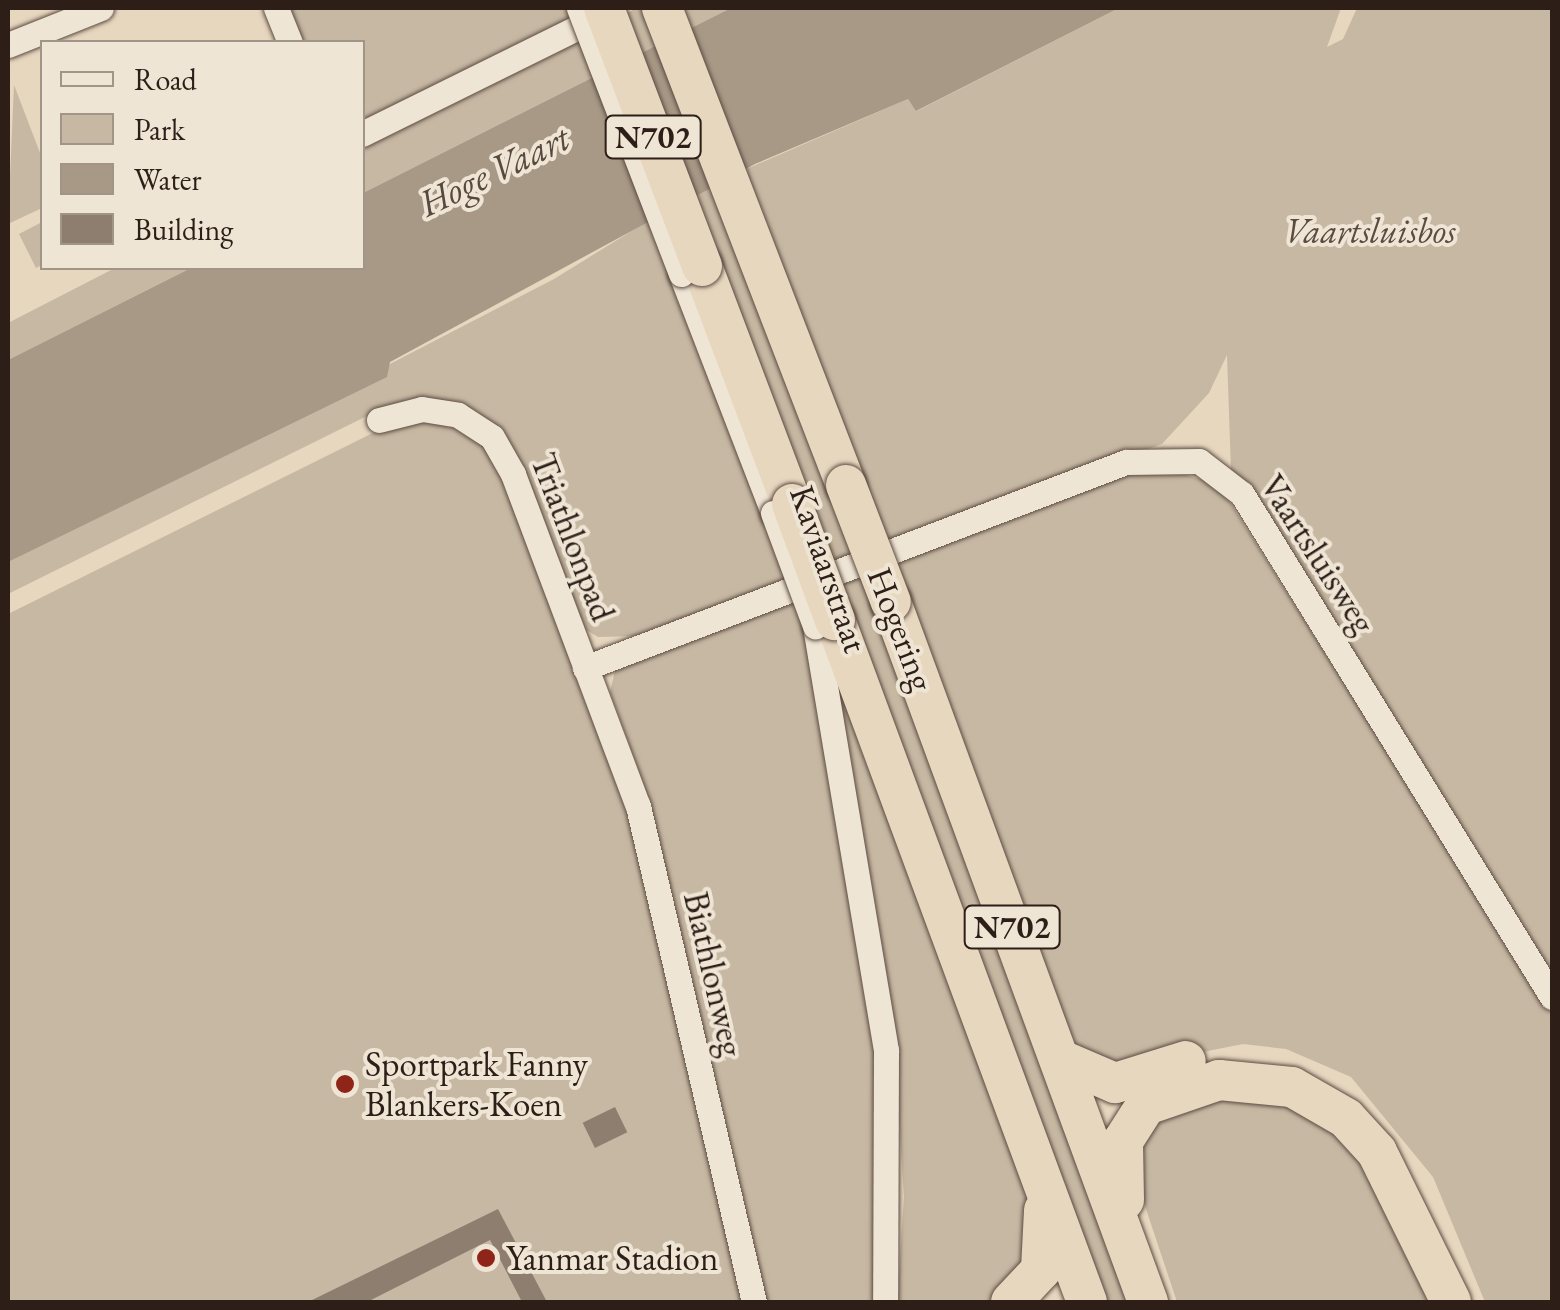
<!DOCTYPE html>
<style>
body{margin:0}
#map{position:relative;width:1560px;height:1310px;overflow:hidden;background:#e7d7bf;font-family:"EB Garamond",serif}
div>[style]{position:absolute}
.green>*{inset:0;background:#c7b8a3;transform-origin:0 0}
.water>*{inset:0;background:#a89886}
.building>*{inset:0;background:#8e7e6f;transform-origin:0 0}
.roads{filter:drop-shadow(0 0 2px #5c4c42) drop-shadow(0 0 2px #5c4c42)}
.minor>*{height:25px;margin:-12.5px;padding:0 12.5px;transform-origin:12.5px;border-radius:12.5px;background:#efe5d5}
.trunk>*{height:40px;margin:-20px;padding:0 20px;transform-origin:20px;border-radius:20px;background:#e7d7bf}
.bridges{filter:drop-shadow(0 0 2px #5c4c42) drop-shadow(0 0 2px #5c4c42)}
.minor-bridge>*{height:25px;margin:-12.5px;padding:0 12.5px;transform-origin:12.5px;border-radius:12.5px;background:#efe5d5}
.trunk-bridge>*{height:40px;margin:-20px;padding:0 20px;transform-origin:20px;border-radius:20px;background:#e7d7bf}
.dots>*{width:28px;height:28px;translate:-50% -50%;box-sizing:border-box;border:5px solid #efe5d5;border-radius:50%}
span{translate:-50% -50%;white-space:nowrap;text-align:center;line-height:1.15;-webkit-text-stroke:8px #efe5d5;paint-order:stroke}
.shield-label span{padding:2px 8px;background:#efe5d5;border:2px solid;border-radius:8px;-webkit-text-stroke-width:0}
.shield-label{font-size:32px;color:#2d1e18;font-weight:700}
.park-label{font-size:35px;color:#5b4c42;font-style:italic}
.street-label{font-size:35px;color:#2d1e18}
.poi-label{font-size:35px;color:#2d1e18}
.left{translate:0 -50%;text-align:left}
.water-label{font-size:38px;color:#58493e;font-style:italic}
.frame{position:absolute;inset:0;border:10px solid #2d1e18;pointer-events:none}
.legend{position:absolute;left:40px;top:40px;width:325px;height:230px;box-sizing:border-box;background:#efe5d5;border:2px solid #a19589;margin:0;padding:12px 18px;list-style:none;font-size:30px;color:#2d1e18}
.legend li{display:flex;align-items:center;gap:20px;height:50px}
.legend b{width:50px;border:2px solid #a19589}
</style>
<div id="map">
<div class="green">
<div style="clip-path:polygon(288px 8px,571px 8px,575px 20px,363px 126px,362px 42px,303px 42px)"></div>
<div style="clip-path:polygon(637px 8px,731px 8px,363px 193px,363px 142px)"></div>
<div style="clip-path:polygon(1119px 8px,1341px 8px,1327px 47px,1343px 39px,1357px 8px,1552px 8px,1552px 1002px,1231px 471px,1227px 355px,1209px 393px,1162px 444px,887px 544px,744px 170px,908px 99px,917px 111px)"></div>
<div style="clip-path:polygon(14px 85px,42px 158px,42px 208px,8px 224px)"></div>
<div style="left:718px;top:184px;width:396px;height:30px;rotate:69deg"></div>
<div style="clip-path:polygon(651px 219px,790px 581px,639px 636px,598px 637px,583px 628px,487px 421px,379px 410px,8px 594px,8px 562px,554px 279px)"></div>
<div style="clip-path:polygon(42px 222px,42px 265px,36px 268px,19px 234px)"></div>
<div style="clip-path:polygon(115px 268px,191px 268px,8px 360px,8px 323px)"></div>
<div style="clip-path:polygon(401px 419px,443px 420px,493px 452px,630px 806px,747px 1302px,8px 1302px,8px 614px)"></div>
<div style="clip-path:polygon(1154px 465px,1219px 485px,1552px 1014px,1552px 1302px,1485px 1302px,1433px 1177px,1351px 1077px,1286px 1049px,1243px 1044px,1117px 1069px,1078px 1049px,1058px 1008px,893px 562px)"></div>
<div style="left:867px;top:572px;width:778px;height:30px;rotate:70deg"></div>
<div style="clip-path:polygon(797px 598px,878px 1037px,878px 1302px,766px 1302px,645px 788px,610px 692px,615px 671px,631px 659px)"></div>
<div style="clip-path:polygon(834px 647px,1032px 1197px,1037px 1252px,991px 1302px,897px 1302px,904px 1197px,893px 1027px,839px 724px)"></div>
<div style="clip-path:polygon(1212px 1088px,1339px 1120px,1446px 1302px,1177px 1302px,1135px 1176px,1144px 1126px)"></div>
</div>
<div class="water">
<div style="clip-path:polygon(731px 8px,1119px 8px,916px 111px,908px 99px,755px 164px,390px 362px,387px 377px,8px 562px,8px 360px,191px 268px,362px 268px,363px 193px)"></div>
</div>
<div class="building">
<div style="left:615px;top:1107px;width:28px;height:36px;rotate:64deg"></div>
<div style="clip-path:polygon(498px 1209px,547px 1302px,522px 1302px,490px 1240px,367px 1302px,308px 1302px)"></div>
</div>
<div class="roads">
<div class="minor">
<div style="left:276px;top:8px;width:37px;rotate:68deg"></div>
<div style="left:8px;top:45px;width:100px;rotate:-21.7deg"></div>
<div style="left:362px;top:134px;width:271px;rotate:-26.3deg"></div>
<div style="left:681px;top:274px;width:256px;rotate:68.9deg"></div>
<div style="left:379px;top:420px;width:44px;rotate:-14.3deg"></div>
<div style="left:422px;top:409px;width:36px;rotate:9deg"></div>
<div style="left:458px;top:415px;width:40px;rotate:32.9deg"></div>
<div style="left:492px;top:437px;width:43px;rotate:60.4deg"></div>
<div style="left:513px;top:474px;width:355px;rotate:69.4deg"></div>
<div style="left:638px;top:806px;width:509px;rotate:76.84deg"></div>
<div style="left:815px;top:626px;width:430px;rotate:80.5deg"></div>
<div style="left:886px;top:1050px;width:252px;rotate:90.2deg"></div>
<div style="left:585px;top:668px;width:579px;rotate:-20.85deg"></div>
<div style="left:1126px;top:462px;width:73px;rotate:-0.8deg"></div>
<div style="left:1199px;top:461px;width:54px;rotate:37.5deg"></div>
<div style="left:1242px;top:494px;width:591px;rotate:58.35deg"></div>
</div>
<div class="trunk">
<div style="left:662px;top:8px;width:511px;rotate:68.91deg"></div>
<div style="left:702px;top:266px;width:254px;rotate:69.3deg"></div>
<div style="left:891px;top:602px;width:746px;rotate:69.84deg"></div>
<div style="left:835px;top:620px;width:727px;rotate:69.72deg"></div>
<div style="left:1061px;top:1060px;width:59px;rotate:23.1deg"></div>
<div style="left:1115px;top:1083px;width:74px;rotate:-17.2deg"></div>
<div style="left:1124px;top:1200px;width:59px;rotate:-91deg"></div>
<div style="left:1123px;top:1141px;width:43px;rotate:-57.4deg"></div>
<div style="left:1146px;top:1105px;width:77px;rotate:-18.9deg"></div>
<div style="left:1219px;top:1080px;width:73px;rotate:5.5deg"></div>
<div style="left:1292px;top:1087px;width:62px;rotate:29.9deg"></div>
<div style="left:1346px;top:1118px;width:46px;rotate:47.6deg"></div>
<div style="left:1377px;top:1152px;width:167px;rotate:63.7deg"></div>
<div style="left:1011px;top:1302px;width:44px;rotate:-46.8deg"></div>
<div style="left:1041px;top:1270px;width:60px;rotate:-87.1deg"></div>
</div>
</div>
<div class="bridges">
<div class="minor-bridge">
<div style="left:579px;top:8px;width:285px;rotate:69deg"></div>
<div style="left:773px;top:513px;width:121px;rotate:69.6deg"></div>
</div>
<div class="trunk-bridge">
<div style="left:604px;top:8px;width:276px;rotate:69.2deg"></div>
<div style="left:846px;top:485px;width:125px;rotate:69deg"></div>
<div style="left:792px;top:504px;width:124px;rotate:69.7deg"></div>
</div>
</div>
<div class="dots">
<div style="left:345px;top:1084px;background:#8f2418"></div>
<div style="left:486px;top:1258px;background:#8f2418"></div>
</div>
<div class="shield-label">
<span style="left:653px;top:137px">N702</span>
<span style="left:1012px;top:927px">N702</span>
</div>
<div class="park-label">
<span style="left:1370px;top:231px">Vaartsluisbos</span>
</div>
<div class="street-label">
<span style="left:573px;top:537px;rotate:69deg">Triathlonpad</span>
<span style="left:1318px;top:554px;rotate:57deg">Vaartsluisweg</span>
<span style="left:829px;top:569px;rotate:71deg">Kaviaarstraat</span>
<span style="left:901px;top:629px;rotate:69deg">Hogering</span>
<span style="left:714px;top:974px;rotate:77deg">Biathlonweg</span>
</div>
<div class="poi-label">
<span class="left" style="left:365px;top:1084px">Sportpark Fanny<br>Blankers-Koen</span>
<span class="left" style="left:506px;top:1258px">Yanmar Stadion</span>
</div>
<div class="water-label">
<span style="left:494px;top:170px;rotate:-26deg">Hoge Vaart</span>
</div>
<div class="frame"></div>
<ul class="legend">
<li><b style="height:12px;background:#efe5d5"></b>Road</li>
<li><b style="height:28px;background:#c7b8a3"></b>Park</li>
<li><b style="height:28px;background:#a89886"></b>Water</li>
<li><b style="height:28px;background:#8e7e6f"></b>Building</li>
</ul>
</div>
